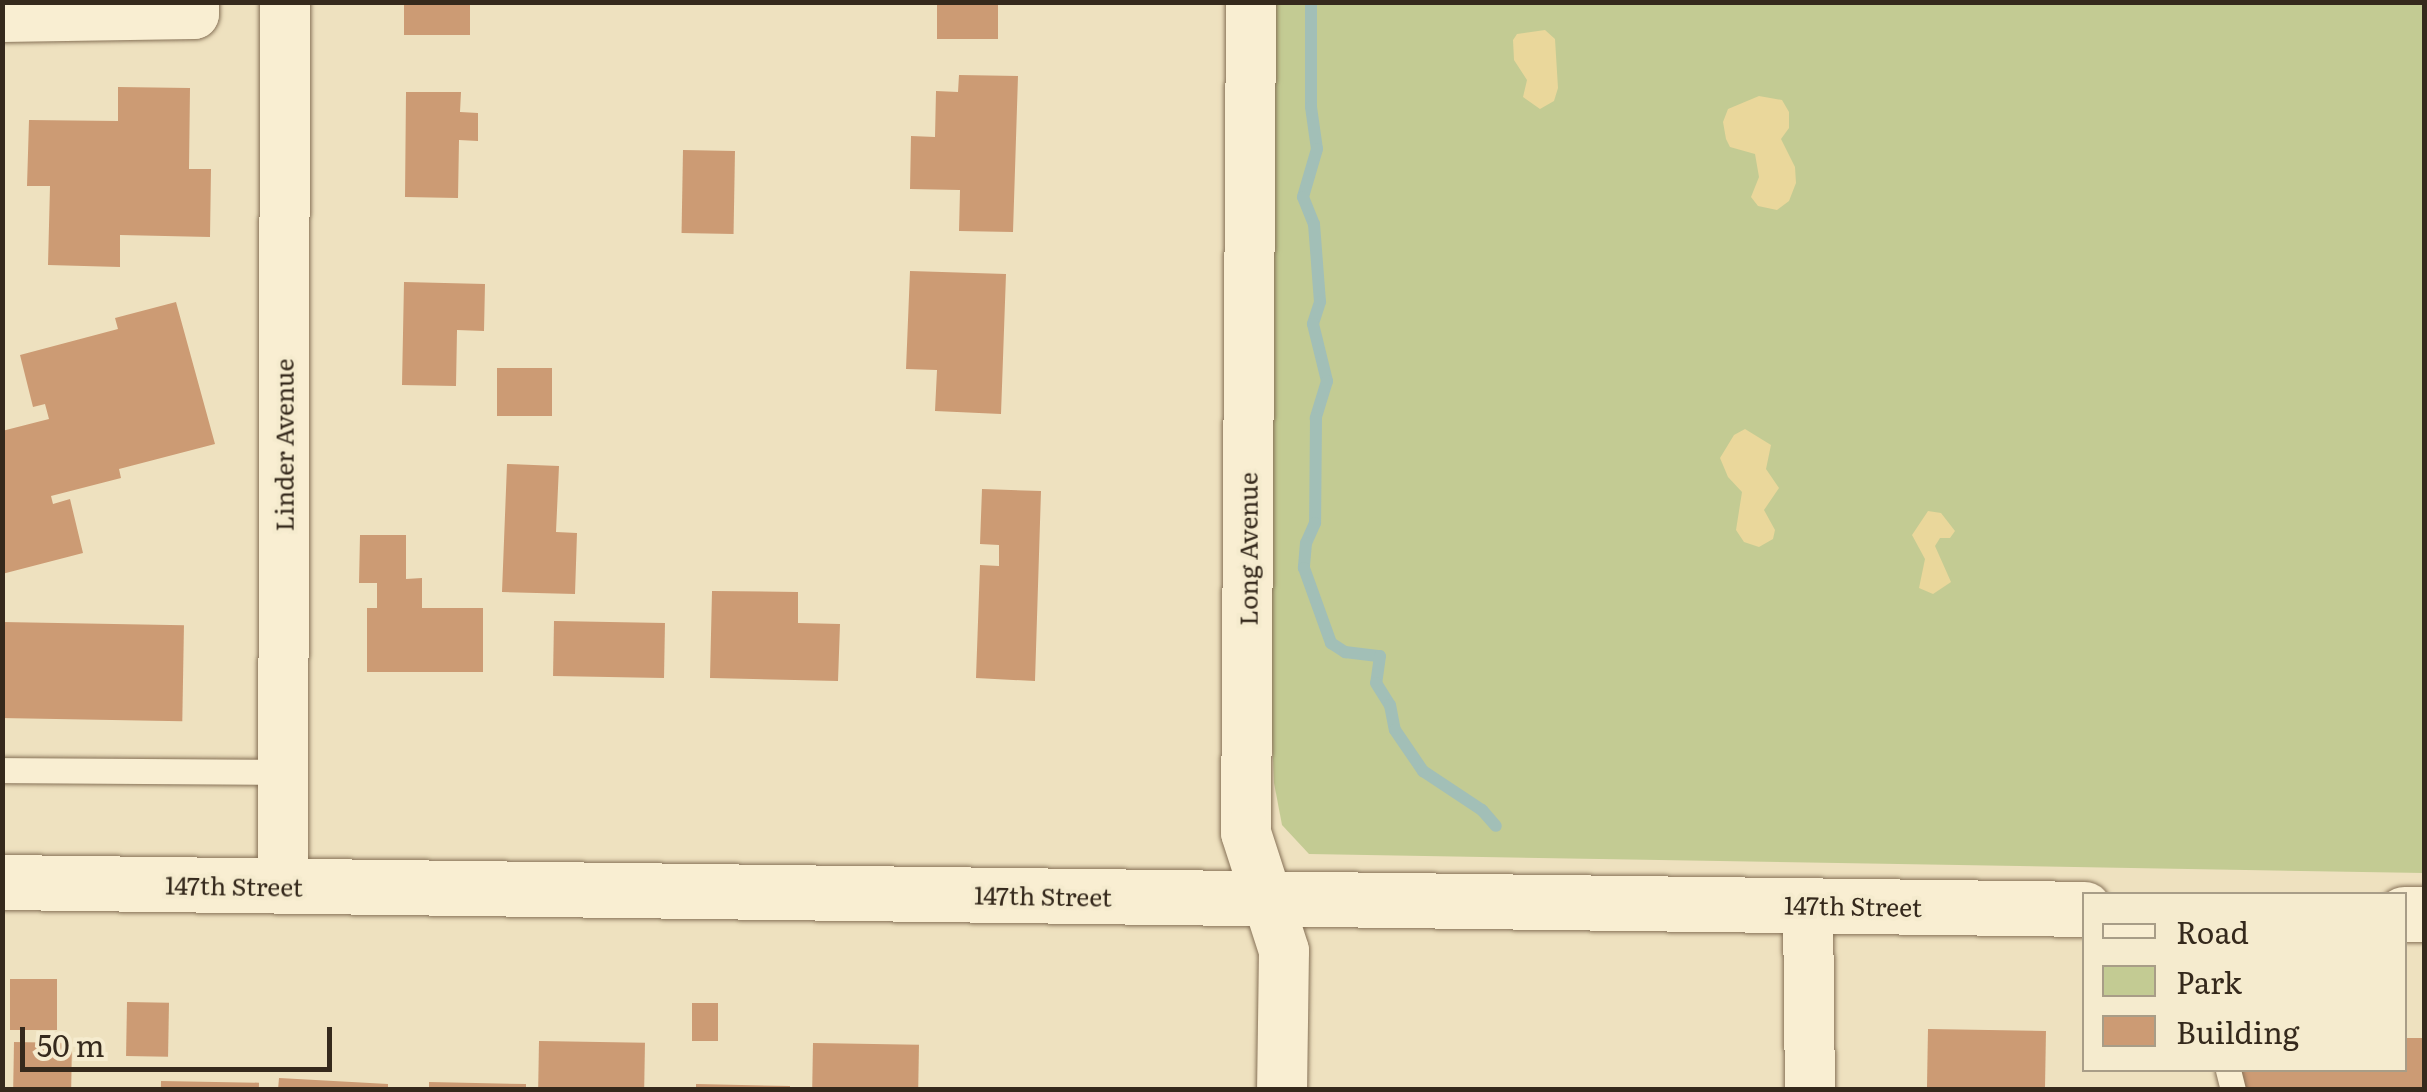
<!DOCTYPE html>
<style>
body{margin:0}
#map{position:relative;width:2427px;height:1092px;overflow:hidden;background:#eee1bf;font-family:Literata,serif}
div>[style]{position:absolute}
.green>*{inset:0;background:#c3cb93}
.sand>*{inset:0;background:#ead79b}
.stream>*{height:12px;margin:-6px;padding:0 6px;transform-origin:6px;border-radius:6px;background:#a2bfb7}
.building>*{inset:0;background:#cc9b74;transform-origin:0 0}
.roads{filter:drop-shadow(0 0 2px #867157) drop-shadow(0 0 2px #867157)}
.service>*{height:25px;margin:-12.5px;padding:0 12.5px;transform-origin:12.5px;border-radius:12.5px;background:#f9eed2}
.minor>*{height:50px;margin:-25px;padding:0 25px;transform-origin:25px;border-radius:25px;background:#f9eed2}
.secondary>*{height:55px;margin:-27.5px;padding:0 27.5px;transform-origin:27.5px;border-radius:27.5px;background:#f9eed2}
span{translate:-50% -50%;white-space:nowrap;text-align:center;line-height:1.15;-webkit-text-stroke:8px #f5ebce;paint-order:stroke}
.street-label{font-size:25px;color:#35291c}
.frame{position:absolute;inset:0;border:5px solid #35291c;pointer-events:none}
.legend{position:absolute;left:2082px;top:892px;width:325px;height:180px;box-sizing:border-box;background:#f5ebce;border:2px solid #a89d87;margin:0;padding:12px 18px;list-style:none;font-size:30px;color:#35291c}
.legend li{display:flex;align-items:center;gap:20px;height:50px}
.legend b{width:50px;border:2px solid #a89d87}
.scale{position:absolute;left:20px;top:1027px;width:312px;height:45px;box-sizing:border-box;border:5px solid #35291c;border-top:0;padding-left:12px;font-size:30px;line-height:35px;white-space:nowrap;color:#35291c;-webkit-text-stroke:8px #f5ebce;paint-order:stroke}
</style>
<div id="map">
<div class="green">
<div style="clip-path:polygon(1272px 3px,2424px 3px,2424px 873px,1309px 854px,1282px 825px,1274px 783px,1268px 639px)"></div>
</div>
<div class="sand">
<div style="clip-path:polygon(1545px 30px,1555px 39px,1558px 88px,1554px 101px,1540px 109px,1523px 97px,1527px 80px,1514px 60px,1513px 40px,1517px 34px)"></div>
<div style="clip-path:polygon(1759px 96px,1782px 100px,1789px 112px,1789px 128px,1781px 139px,1795px 167px,1796px 183px,1789px 201px,1777px 210px,1758px 206px,1751px 197px,1759px 177px,1755px 154px,1730px 147px,1726px 139px,1723px 122px,1728px 109px)"></div>
<div style="clip-path:polygon(1745px 429px,1771px 445px,1766px 469px,1779px 488px,1764px 510px,1775px 530px,1773px 539px,1759px 547px,1744px 542px,1736px 530px,1742px 492px,1728px 477px,1720px 458px,1734px 435px)"></div>
<div style="clip-path:polygon(1928px 511px,1941px 513px,1955px 531px,1950px 538px,1940px 538px,1935px 546px,1951px 582px,1933px 594px,1919px 588px,1925px 559px,1912px 535px)"></div>
</div>
<div class="stream">
<div style="left:1311px;top:2px;width:105px;rotate:90deg"></div>
<div style="left:1311px;top:107px;width:42px;rotate:81.9deg"></div>
<div style="left:1317px;top:149px;width:50px;rotate:106.3deg"></div>
<div style="left:1303px;top:197px;width:29px;rotate:68deg"></div>
<div style="left:1314px;top:224px;width:78px;rotate:85.6deg"></div>
<div style="left:1320px;top:302px;width:23px;rotate:108deg"></div>
<div style="left:1313px;top:324px;width:59px;rotate:76.2deg"></div>
<div style="left:1327px;top:381px;width:39px;rotate:107deg"></div>
<div style="left:1316px;top:418px;width:105px;rotate:90.5deg"></div>
<div style="left:1315px;top:523px;width:22px;rotate:114deg"></div>
<div style="left:1306px;top:543px;width:25px;rotate:95deg"></div>
<div style="left:1304px;top:568px;width:80px;rotate:70.2deg"></div>
<div style="left:1331px;top:643px;width:17px;rotate:33deg"></div>
<div style="left:1345px;top:652px;width:35px;rotate:7deg"></div>
<div style="left:1380px;top:656px;width:27px;rotate:98deg"></div>
<div style="left:1376px;top:683px;width:26px;rotate:58deg"></div>
<div style="left:1390px;top:705px;width:25px;rotate:79deg"></div>
<div style="left:1395px;top:730px;width:50px;rotate:55.7deg"></div>
<div style="left:1423px;top:771px;width:71px;rotate:33.5deg"></div>
<div style="left:1482px;top:810px;width:21px;rotate:49deg"></div>
</div>
<div class="building">
<div style="left:404px;top:2px;width:66px;height:33px"></div>
<div style="left:937px;top:2px;width:61px;height:37px"></div>
<div style="clip-path:polygon(959px 75px,1018px 76px,1013px 232px,959px 231px,960px 190px,910px 189px,911px 136px,935px 137px,936px 91px,958px 92px)"></div>
<div style="clip-path:polygon(118px 87px,190px 88px,189px 169px,211px 169px,210px 237px,120px 235px,120px 267px,48px 265px,50px 186px,27px 186px,29px 120px,118px 121px)"></div>
<div style="clip-path:polygon(406px 92px,461px 92px,460px 112px,478px 113px,478px 141px,459px 140px,458px 198px,405px 197px)"></div>
<div style="left:683px;top:150px;width:52px;height:83px;rotate:1deg"></div>
<div style="clip-path:polygon(910px 271px,1006px 274px,1001px 414px,935px 411px,937px 370px,906px 369px)"></div>
<div style="clip-path:polygon(404px 282px,485px 284px,484px 331px,457px 330px,456px 386px,402px 385px)"></div>
<div style="clip-path:polygon(176px 302px,215px 444px,119px 469px,121px 478px,51px 496px,53px 504px,70px 499px,83px 553px,2px 574px,2px 431px,49px 419px,45px 404px,33px 407px,20px 355px,118px 329px,115px 318px)"></div>
<div style="left:497px;top:368px;width:55px;height:48px"></div>
<div style="clip-path:polygon(507px 464px,559px 466px,556px 532px,577px 533px,575px 594px,502px 592px)"></div>
<div style="clip-path:polygon(982px 489px,1041px 491px,1035px 681px,976px 678px,980px 565px,999px 566px,999px 545px,980px 544px)"></div>
<div style="clip-path:polygon(360px 535px,406px 535px,406px 579px,422px 578px,422px 608px,483px 608px,483px 672px,367px 672px,367px 608px,377px 608px,377px 583px,359px 583px)"></div>
<div style="clip-path:polygon(712px 591px,798px 592px,798px 623px,840px 624px,838px 681px,710px 678px)"></div>
<div style="left:554px;top:621px;width:111px;height:55px;rotate:1deg"></div>
<div style="left:2px;top:622px;width:182px;height:96px;rotate:1deg"></div>
<div style="left:10px;top:979px;width:47px;height:51px"></div>
<div style="left:127px;top:1002px;width:42px;height:54px;rotate:1deg"></div>
<div style="left:718px;top:1003px;width:38px;height:26px;rotate:90deg"></div>
<div style="left:1928px;top:1029px;width:118px;height:61px;rotate:1deg"></div>
<div style="clip-path:polygon(2404px 1038px,2424px 1038px,2424px 1090px,2241px 1090px,2242px 1070px,2404px 1070px)"></div>
<div style="left:539px;top:1041px;width:106px;height:49px;rotate:1deg"></div>
<div style="left:14px;top:1042px;width:58px;height:48px;rotate:1deg"></div>
<div style="left:813px;top:1043px;width:106px;height:47px;rotate:1deg"></div>
<div style="clip-path:polygon(279px 1078px,388px 1084px,388px 1090px,278px 1090px)"></div>
<div style="left:161px;top:1081px;width:98px;height:9px;rotate:1deg"></div>
<div style="clip-path:polygon(429px 1082px,526px 1084px,526px 1090px,429px 1090px)"></div>
<div style="clip-path:polygon(696px 1084px,790px 1086px,790px 1090px,696px 1090px)"></div>
</div>
<div class="roads">
<div class="service">
<div style="left:2px;top:770px;width:281px;rotate:0.4deg"></div>
<div style="left:2228px;top:1070px;width:21px;rotate:76deg"></div>
</div>
<div class="minor">
<div style="left:1251px;top:2px;width:831px;rotate:90.34deg"></div>
<div style="left:1246px;top:833px;width:124px;rotate:72.1deg"></div>
<div style="left:1284px;top:951px;width:139px;rotate:90.8deg"></div>
<div style="left:2px;top:17px;width:192px;rotate:-0.9deg"></div>
<div style="left:194px;top:14px;width:12px;rotate:-90deg"></div>
<div style="left:283px;top:887px;width:885px;rotate:-89.87deg"></div>
<div style="left:1808px;top:906px;width:184px;rotate:89.4deg"></div>
</div>
<div class="secondary">
<div style="left:2px;top:882px;width:2082px;rotate:0.74deg"></div>
<div style="left:2404px;top:914px;width:20px"></div>
</div>
</div>
<div class="street-label">
<span style="left:284px;top:445px;rotate:-90deg">Linder Avenue</span>
<span style="left:1248px;top:549px;rotate:-90deg">Long Avenue</span>
<span style="left:234px;top:886px;rotate:1deg">147th Street</span>
<span style="left:1043px;top:896px;rotate:1deg">147th Street</span>
<span style="left:1853px;top:906px;rotate:1deg">147th Street</span>
</div>
<div class="frame"></div>
<ul class="legend">
<li><b style="height:12px;background:#f9eed2"></b>Road</li>
<li><b style="height:28px;background:#c3cb93"></b>Park</li>
<li><b style="height:28px;background:#cc9b74"></b>Building</li>
</ul>
<div class="scale">50 m</div>
</div>
